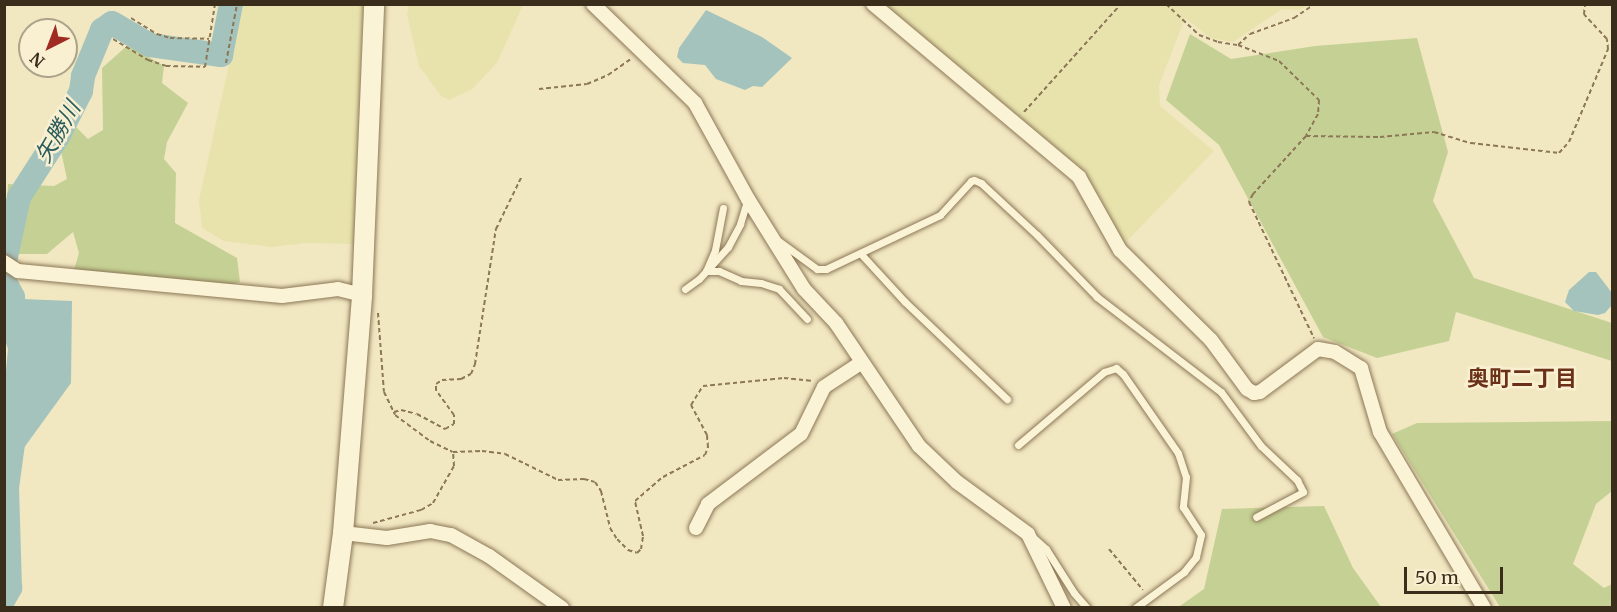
<!DOCTYPE html>
<meta charset="utf-8">
<style>
body{margin:0}
#map{position:relative;width:1617px;height:612px;overflow:hidden;background:#f1e7c1;font-family:Merriweather,"Noto Sans JP",serif}
div>[style]{position:absolute}
.farmland>*{inset:0;background:#e8e3ad}
.green>*{inset:0;background:#c5d194}
.water>*{inset:0;background:#a4c3bc}
.river>*{height:24px;margin:-12px;padding:0 12px;transform-origin:12px;border-radius:12px;background:#a4c3bc}
.path>*{height:2px;margin-top:-1px;transform-origin:0;background:repeating-linear-gradient(90deg,#8c7757 0 4.5px,transparent 0 7.5px)}
.roads{filter:drop-shadow(0 0 2px #8c7757) drop-shadow(0 0 2px #8c7757)}
.lane>*{height:7px;margin:-3.5px;padding:0 3.5px;transform-origin:3.5px;border-radius:3.5px;background:#fbf3d5}
.street>*{height:14px;margin:-7px;padding:0 7px;transform-origin:7px;border-radius:7px;background:#fbf3d5}
.secondary>*{height:20px;margin:-10px;padding:0 10px;transform-origin:10px;border-radius:10px;background:#fbf3d5}
span{translate:-50% -50%;white-space:nowrap;text-align:center;line-height:1.15;-webkit-text-stroke:5px #f8f0d1;paint-order:stroke}
.water-label{font-size:22px;color:#2a5b5c;font-style:italic}
.neighbourhood-label{font-size:22px;color:#6b3018;font-weight:700}
.frame{position:absolute;inset:0;border:6px solid #3b2d1c;pointer-events:none}
.north{position:absolute;left:18px;top:18px;width:60px;height:60px;box-sizing:border-box;background:#f8f0d1;border:2px solid #aca289;border-radius:50%;rotate:222deg;font-size:16px;font-weight:700;line-height:24px;text-align:center;color:#3b2d1c}
.north::after{content:'';display:block;margin:auto;width:21px;height:27px;background:#a02b22;clip-path:polygon(50% 0,100% 100%,50% 72%,0 100%)}
.scale{position:absolute;left:1404px;top:567px;width:99px;height:27px;box-sizing:border-box;border:3px solid #3b2d1c;border-top:0;padding-left:8px;font-size:18px;line-height:21px;white-space:nowrap;color:#3b2d1c;-webkit-text-stroke:4px #f8f0d1;paint-order:stroke}
</style>
<div id="map">
<div class="farmland">
<div style="clip-path:polygon(242px 5px,363px 5px,354px 244px,306px 243px,271px 247px,224px 241px,202px 228px,199px 200px)"></div>
<div style="clip-path:polygon(409px 5px,409px 4px,523px 5px,497px 63px,472px 89px,449px 100px,441px 96px,419px 66px,407px 14px)"></div>
<div style="clip-path:polygon(878px 5px,1308px 5px,1299px 10px,1282px 9px,1233px 42px,1210px 38px,1185px 18px,1159px 85px,1160px 106px,1214px 151px,1124px 244px,1093px 189px)"></div>
</div>
<div class="green">
<div style="clip-path:polygon(1190px 34px,1231px 59px,1315px 46px,1417px 38px,1448px 152px,1433px 201px,1474px 278px,1612px 323px,1612px 361px,1456px 312px,1449px 341px,1377px 358px,1323px 337px,1219px 145px,1166px 100px)"></div>
<div style="clip-path:polygon(128px 45px,164px 66px,162px 83px,188px 103px,167px 142px,164px 159px,176px 173px,175px 223px,237px 258px,240px 282px,231px 285px,74px 270px,79px 253px,73px 232px,47px 254px,5px 254px,8px 184px,54px 186px,67px 179px,61px 151px,74px 125px,88px 139px,103px 130px,102px 68px)"></div>
<div style="clip-path:polygon(1612px 421px,1612px 491px,1596px 504px,1573px 564px,1604px 588px,1612px 584px,1612px 607px,1500px 607px,1392px 434px,1417px 423px)"></div>
<div style="clip-path:polygon(1324px 506px,1353px 568px,1381px 607px,1177px 608px,1204px 589px,1222px 509px)"></div>
</div>
<div class="water">
<div style="clip-path:polygon(706px 10px,762px 37px,792px 58px,762px 87px,753px 86px,745px 90px,716px 79px,705px 65px,683px 63px,677px 57px,679px 48px)"></div>
<div style="clip-path:polygon(1589px 272px,1596px 272px,1612px 293px,1612px 305px,1605px 313px,1598px 315px,1574px 311px,1565px 302px,1569px 290px)"></div>
<div style="clip-path:polygon(5px 294px,22px 299px,72px 301px,71px 383px,10px 467px,5px 470px,4px 392px,8px 349px,5px 340px)"></div>
</div>
<div class="river">
<div style="left:4px;top:266px;width:71px;rotate:-77.7deg"></div>
<div style="left:19px;top:197px;width:74px;rotate:-57.2deg"></div>
<div style="left:59px;top:135px;width:49px;rotate:-63.4deg"></div>
<div style="left:81px;top:91px;width:15px;rotate:-82deg"></div>
<div style="left:83px;top:76px;width:50px;rotate:-67.6deg"></div>
<div style="left:102px;top:30px;width:12px;rotate:-35deg"></div>
<div style="left:112px;top:23px;width:44px;rotate:30.1deg"></div>
<div style="left:150px;top:45px;width:72px;rotate:8deg"></div>
<div style="left:221px;top:55px;width:52px;rotate:-78.9deg"></div>
<div style="left:4px;top:280px;width:19px;rotate:62deg"></div>
<div style="left:13px;top:297px;width:32px;rotate:88deg"></div>
<div style="left:4px;top:599px;width:13px;rotate:-61deg"></div>
<div style="left:10px;top:588px;width:100px;rotate:-91.7deg"></div>
<div style="left:7px;top:488px;width:52px;rotate:-82.3deg"></div>
</div>
<div class="path">
<div style="left:1166px;top:4px;width:45px;rotate:43.2deg"></div>
<div style="left:1199px;top:35px;width:20px;rotate:20deg"></div>
<div style="left:1218px;top:42px;width:20px;rotate:9deg"></div>
<div style="left:1238px;top:45px;width:16px;rotate:-43deg"></div>
<div style="left:1250px;top:34px;width:47px;rotate:-20deg"></div>
<div style="left:1294px;top:18px;width:25px;rotate:-34deg"></div>
<div style="left:131px;top:18px;width:31px;rotate:32deg"></div>
<div style="left:157px;top:34px;width:14px;rotate:17deg"></div>
<div style="left:170px;top:38px;width:39px;rotate:1deg"></div>
<div style="left:113px;top:39px;width:41px;rotate:31deg"></div>
<div style="left:148px;top:60px;width:19px;rotate:18deg"></div>
<div style="left:166px;top:66px;width:39px;rotate:1deg"></div>
<div style="left:205px;top:67px;width:64px;rotate:-81deg"></div>
<div style="left:1238px;top:45px;width:44px;rotate:21.3deg"></div>
<div style="left:1279px;top:61px;width:56px;rotate:44.3deg"></div>
<div style="left:1319px;top:100px;width:14px;rotate:94deg"></div>
<div style="left:1318px;top:114px;width:25px;rotate:119deg"></div>
<div style="left:1306px;top:136px;width:79px;rotate:132.4deg"></div>
<div style="left:1253px;top:194px;width:9px;rotate:117deg"></div>
<div style="left:1249px;top:202px;width:151px;rotate:64.5deg"></div>
<div style="left:226px;top:63px;width:60px;rotate:-79.4deg"></div>
<div style="left:539px;top:89px;width:48px;rotate:-5.9deg"></div>
<div style="left:587px;top:84px;width:23px;rotate:-23deg"></div>
<div style="left:608px;top:75px;width:28px;rotate:-35deg"></div>
<div style="left:1024px;top:112px;width:145px;rotate:-48.1deg"></div>
<div style="left:1306px;top:136px;width:74px;rotate:0.8deg"></div>
<div style="left:1380px;top:137px;width:54px;rotate:-5.3deg"></div>
<div style="left:1434px;top:132px;width:39px;rotate:17deg"></div>
<div style="left:1471px;top:143px;width:89px;rotate:6.5deg"></div>
<div style="left:1559px;top:153px;width:15px;rotate:-48deg"></div>
<div style="left:1569px;top:142px;width:101px;rotate:-67.2deg"></div>
<div style="left:1608px;top:49px;width:10px;rotate:-96deg"></div>
<div style="left:1607px;top:39px;width:34px;rotate:-133deg"></div>
<div style="left:1584px;top:14px;width:10px;rotate:-84deg"></div>
<div style="left:378px;top:313px;width:79px;rotate:85.7deg"></div>
<div style="left:384px;top:392px;width:25px;rotate:64deg"></div>
<div style="left:395px;top:415px;width:44px;rotate:36.6deg"></div>
<div style="left:430px;top:441px;width:25px;rotate:26deg"></div>
<div style="left:453px;top:452px;width:29px;rotate:-2deg"></div>
<div style="left:482px;top:451px;width:23px;rotate:7deg"></div>
<div style="left:505px;top:454px;width:59px;rotate:26.1deg"></div>
<div style="left:558px;top:480px;width:26px;rotate:-2deg"></div>
<div style="left:584px;top:479px;width:11px;rotate:15deg"></div>
<div style="left:595px;top:482px;width:11px;rotate:56deg"></div>
<div style="left:601px;top:491px;width:38px;rotate:76deg"></div>
<div style="left:610px;top:528px;width:13px;rotate:58deg"></div>
<div style="left:617px;top:539px;width:16px;rotate:45deg"></div>
<div style="left:628px;top:550px;width:9px;rotate:18deg"></div>
<div style="left:637px;top:553px;width:6px;rotate:-45deg"></div>
<div style="left:641px;top:549px;width:13px;rotate:-81deg"></div>
<div style="left:643px;top:536px;width:36px;rotate:-103deg"></div>
<div style="left:635px;top:501px;width:37px;rotate:-41deg"></div>
<div style="left:663px;top:477px;width:47px;rotate:-27.6deg"></div>
<div style="left:705px;top:455px;width:9px;rotate:-69deg"></div>
<div style="left:708px;top:447px;width:12px;rotate:-95deg"></div>
<div style="left:707px;top:435px;width:34px;rotate:-118deg"></div>
<div style="left:691px;top:405px;width:22px;rotate:-58deg"></div>
<div style="left:703px;top:386px;width:81px;rotate:-5.6deg"></div>
<div style="left:784px;top:378px;width:27px;rotate:6deg"></div>
<div style="left:394px;top:412px;width:7px;rotate:-16deg"></div>
<div style="left:401px;top:410px;width:16px;rotate:14deg"></div>
<div style="left:417px;top:414px;width:32px;rotate:28deg"></div>
<div style="left:445px;top:429px;width:10px;rotate:-29deg"></div>
<div style="left:454px;top:424px;width:9px;rotate:-90deg"></div>
<div style="left:454px;top:415px;width:31px;rotate:-126deg"></div>
<div style="left:436px;top:390px;width:6px;rotate:-90deg"></div>
<div style="left:436px;top:384px;width:7px;rotate:-34deg"></div>
<div style="left:442px;top:380px;width:19px;rotate:-3deg"></div>
<div style="left:461px;top:379px;width:11px;rotate:-27deg"></div>
<div style="left:471px;top:374px;width:11px;rotate:-68deg"></div>
<div style="left:475px;top:364px;width:137px;rotate:-81.2deg"></div>
<div style="left:496px;top:229px;width:59px;rotate:-63.9deg"></div>
<div style="left:373px;top:523px;width:50px;rotate:-15.2deg"></div>
<div style="left:421px;top:510px;width:14px;rotate:-30deg"></div>
<div style="left:433px;top:503px;width:43px;rotate:-60.4deg"></div>
<div style="left:454px;top:466px;width:14px;rotate:-94deg"></div>
<div style="left:1109px;top:549px;width:53px;rotate:50.3deg"></div>
</div>
<div class="roads">
<div class="lane">
<div style="left:723px;top:208px;width:43px;rotate:100.8deg"></div>
<div style="left:715px;top:250px;width:23px;rotate:113deg"></div>
<div style="left:706px;top:271px;width:13px"></div>
<div style="left:719px;top:271px;width:24px;rotate:24deg"></div>
<div style="left:741px;top:281px;width:20px;rotate:6deg"></div>
<div style="left:761px;top:283px;width:19px;rotate:18deg"></div>
<div style="left:779px;top:289px;width:41px;rotate:47deg"></div>
<div style="left:776px;top:239px;width:51px;rotate:36.2deg"></div>
<div style="left:817px;top:269px;width:9px"></div>
<div style="left:826px;top:269px;width:126px;rotate:-25.3deg"></div>
<div style="left:940px;top:215px;width:46px;rotate:-47.6deg"></div>
<div style="left:971px;top:181px;width:3px;rotate:-18deg"></div>
<div style="left:974px;top:180px;width:8px;rotate:23deg"></div>
<div style="left:981px;top:183px;width:76px;rotate:42.9deg"></div>
<div style="left:1037px;top:235px;width:86px;rotate:45.9deg"></div>
<div style="left:1097px;top:297px;width:156px;rotate:37.5deg"></div>
<div style="left:1221px;top:392px;width:67px;rotate:53.5deg"></div>
<div style="left:1261px;top:446px;width:50px;rotate:43.4deg"></div>
<div style="left:1297px;top:480px;width:13px;rotate:63deg"></div>
<div style="left:1303px;top:492px;width:53px;rotate:152deg"></div>
<div style="left:861px;top:254px;width:65px;rotate:47.5deg"></div>
<div style="left:905px;top:302px;width:141px;rotate:43.6deg"></div>
<div style="left:685px;top:289px;width:17px;rotate:-36deg"></div>
<div style="left:699px;top:279px;width:43px;rotate:-47.8deg"></div>
<div style="left:728px;top:247px;width:26px;rotate:-62deg"></div>
<div style="left:740px;top:224px;width:24px;rotate:-73deg"></div>
<div style="left:1018px;top:445px;width:113px;rotate:-40.3deg"></div>
<div style="left:1104px;top:372px;width:13px;rotate:-18deg"></div>
<div style="left:1116px;top:368px;width:9px;rotate:41deg"></div>
<div style="left:1123px;top:374px;width:96px;rotate:55.2deg"></div>
<div style="left:1178px;top:453px;width:25px;rotate:72deg"></div>
<div style="left:1186px;top:477px;width:30px;rotate:96deg"></div>
<div style="left:1183px;top:507px;width:33px;rotate:57deg"></div>
<div style="left:1201px;top:535px;width:23px;rotate:103deg"></div>
<div style="left:1196px;top:557px;width:19px;rotate:129deg"></div>
<div style="left:1184px;top:572px;width:61px;rotate:143.7deg"></div>
<div style="left:1035px;top:539px;width:15px;rotate:42deg"></div>
<div style="left:1046px;top:549px;width:52px;rotate:57.5deg"></div>
<div style="left:1074px;top:593px;width:20px;rotate:49deg"></div>
</div>
<div class="street">
<div style="left:593px;top:4px;width:142px;rotate:44.1deg"></div>
<div style="left:695px;top:103px;width:110px;rotate:61.1deg"></div>
<div style="left:748px;top:199px;width:106px;rotate:58.1deg"></div>
<div style="left:804px;top:289px;width:47px;rotate:46.7deg"></div>
<div style="left:836px;top:323px;width:148px;rotate:56deg"></div>
<div style="left:919px;top:446px;width:52px;rotate:43.5deg"></div>
<div style="left:957px;top:482px;width:88px;rotate:36.2deg"></div>
<div style="left:1028px;top:534px;width:82px;rotate:64.1deg"></div>
<div style="left:873px;top:4px;width:269px;rotate:40deg"></div>
<div style="left:1079px;top:177px;width:84px;rotate:60.7deg"></div>
<div style="left:1120px;top:250px;width:128px;rotate:44.7deg"></div>
<div style="left:1211px;top:340px;width:61px;rotate:53.7deg"></div>
<div style="left:1247px;top:389px;width:8px;rotate:30deg"></div>
<div style="left:1254px;top:393px;width:6px;rotate:-9deg"></div>
<div style="left:1260px;top:392px;width:72px;rotate:-36.6deg"></div>
<div style="left:1318px;top:349px;width:17px;rotate:10deg"></div>
<div style="left:1335px;top:352px;width:31px;rotate:32deg"></div>
<div style="left:1361px;top:368px;width:67px;rotate:73.5deg"></div>
<div style="left:1380px;top:432px;width:204px;rotate:59.4deg"></div>
<div style="left:4px;top:262px;width:17px;rotate:33deg"></div>
<div style="left:18px;top:271px;width:265px;rotate:5.4deg"></div>
<div style="left:282px;top:296px;width:56px;rotate:-7.1deg"></div>
<div style="left:338px;top:289px;width:25px;rotate:14deg"></div>
<div style="left:696px;top:528px;width:27px;rotate:-63deg"></div>
<div style="left:708px;top:504px;width:116px;rotate:-37deg"></div>
<div style="left:801px;top:434px;width:52px;rotate:-63.9deg"></div>
<div style="left:824px;top:387px;width:45px;rotate:-33.3deg"></div>
<div style="left:343px;top:533px;width:44px;rotate:6.5deg"></div>
<div style="left:387px;top:538px;width:44px;rotate:-9.2deg"></div>
<div style="left:430px;top:531px;width:21px;rotate:11deg"></div>
<div style="left:451px;top:535px;width:43px;rotate:28.9deg"></div>
<div style="left:489px;top:556px;width:90px;rotate:35.5deg"></div>
</div>
<div class="secondary">
<div style="left:333px;top:608px;width:76px;rotate:-82.4deg"></div>
<div style="left:343px;top:533px;width:239px;rotate:-85.4deg"></div>
<div style="left:362px;top:295px;width:291px;rotate:-87.6deg"></div>
</div>
</div>
<div class="water-label">
<span style="left:58px;top:132px;rotate:-60deg">矢勝川</span>
</div>
<div class="neighbourhood-label">
<span style="left:1522px;top:379px">奥町二丁目</span>
</div>
<div class="frame"></div>
<div class="north">N</div>
<div class="scale">50 m</div>
</div>
